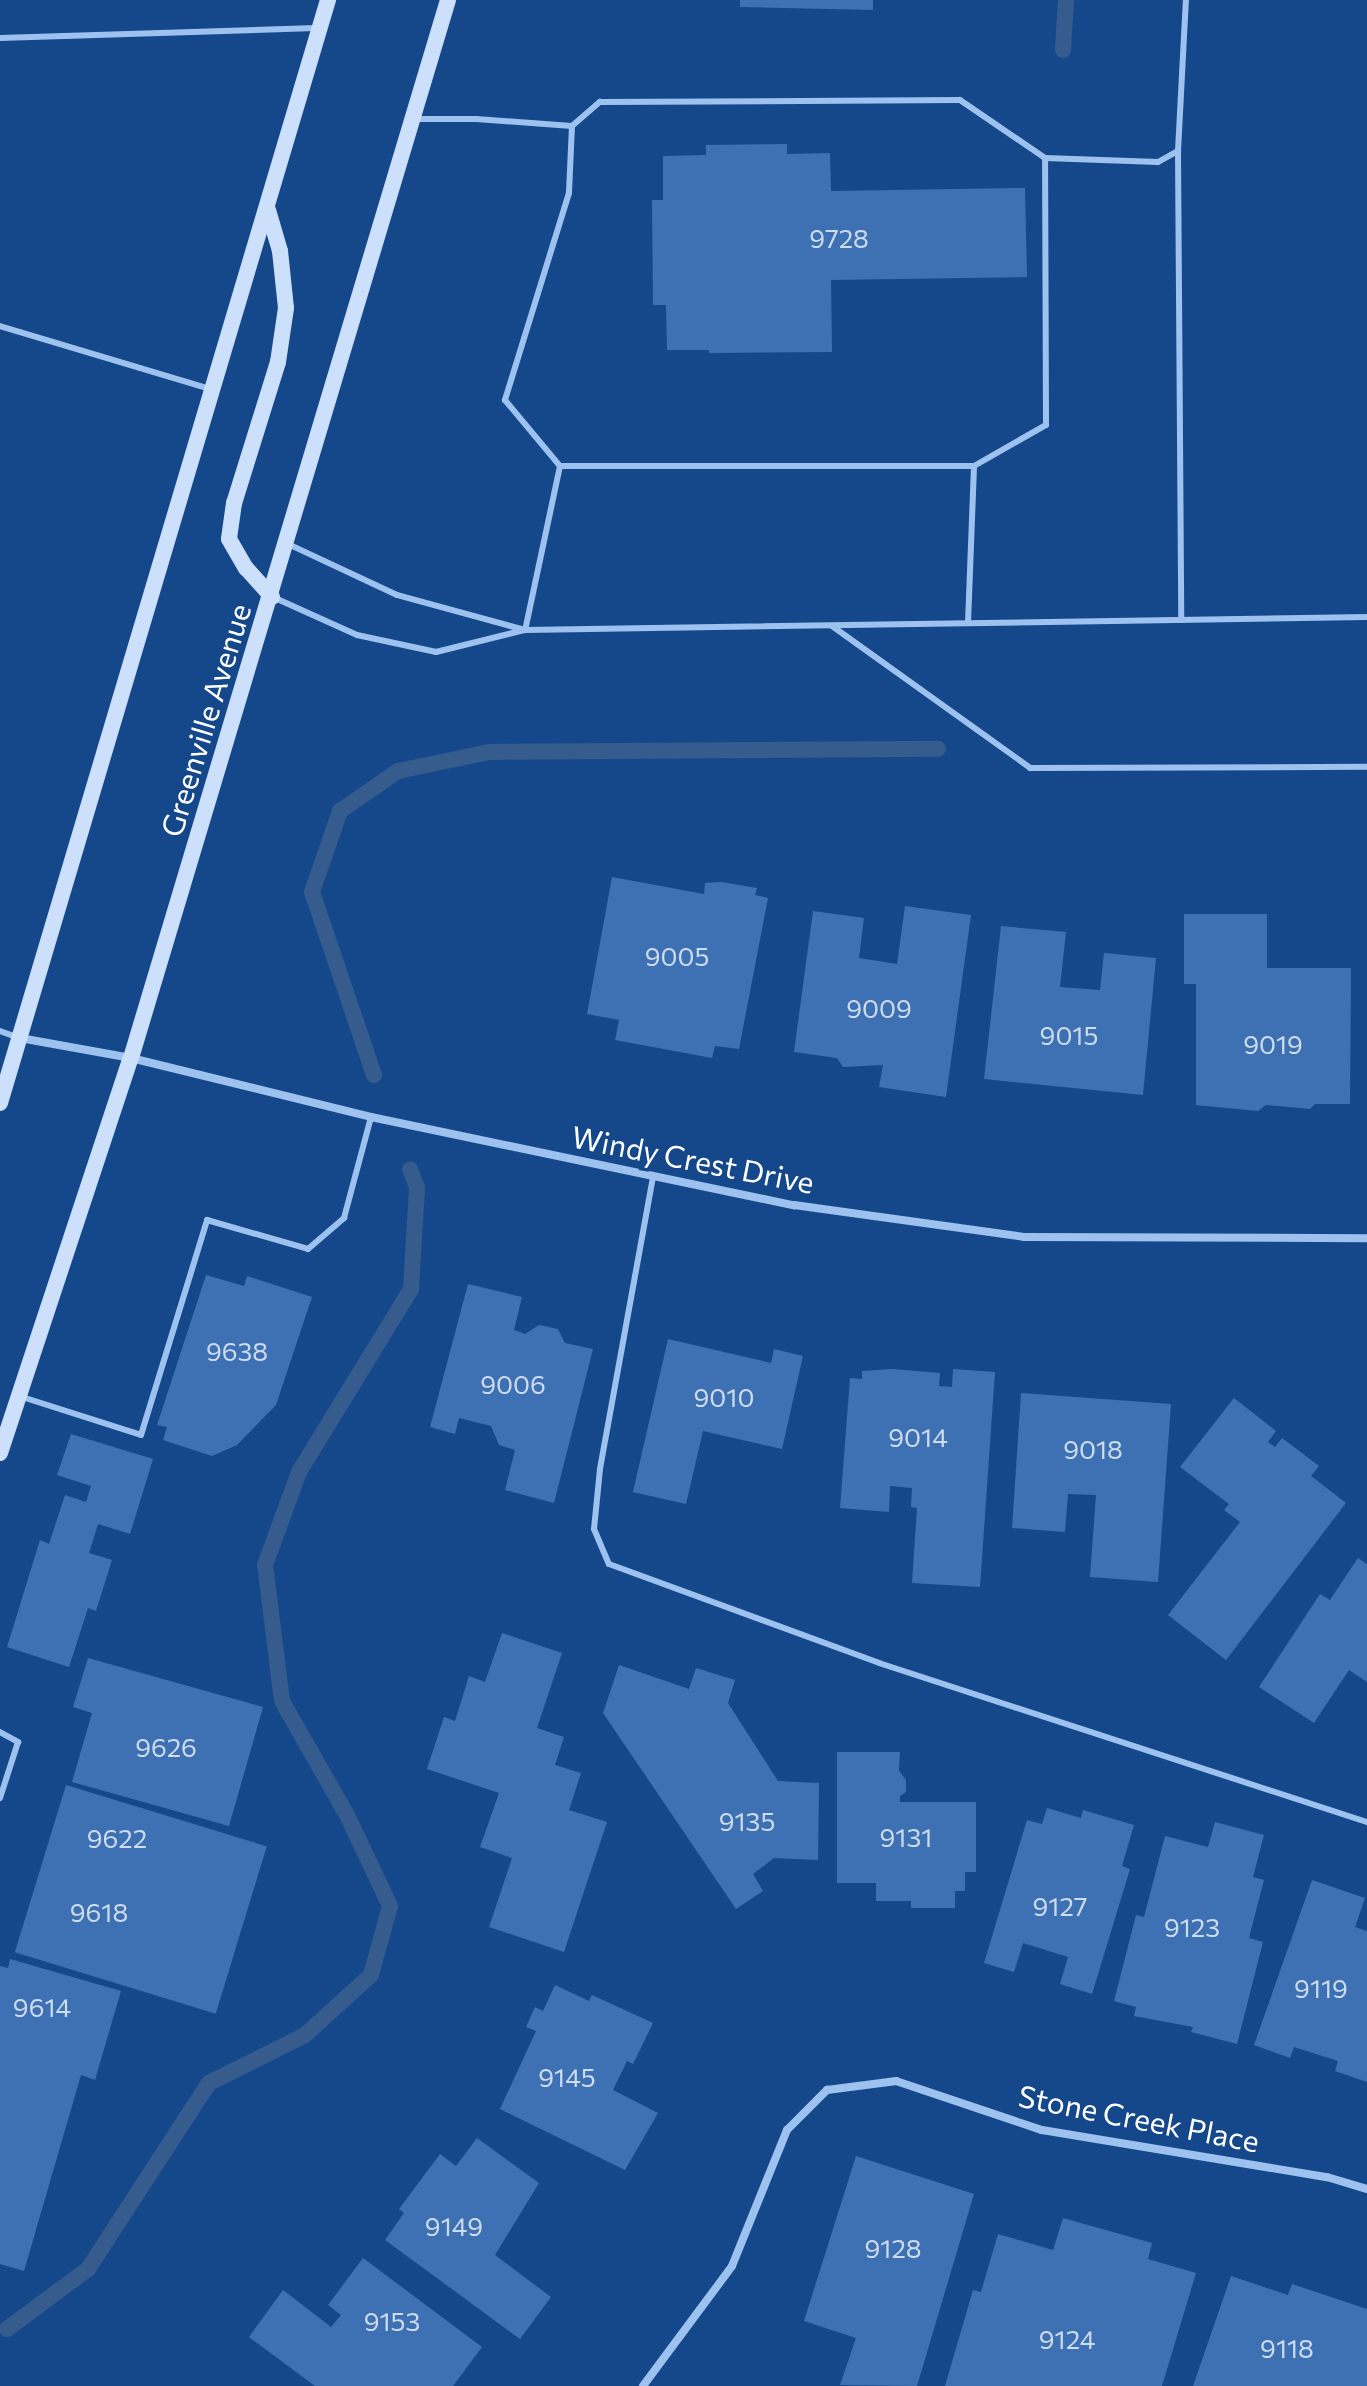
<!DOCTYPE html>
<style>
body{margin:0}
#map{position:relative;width:1367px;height:2386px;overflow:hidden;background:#15488b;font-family:Commissioner,sans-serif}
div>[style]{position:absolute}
.stream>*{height:16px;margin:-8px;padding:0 8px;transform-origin:8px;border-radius:8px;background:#365b8d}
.building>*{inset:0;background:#3d71b4;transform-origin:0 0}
.lane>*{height:6px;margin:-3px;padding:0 3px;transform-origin:3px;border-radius:3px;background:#9ec2ef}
.street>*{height:8px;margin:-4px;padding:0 4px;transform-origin:4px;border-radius:4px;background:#9ec2ef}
.secondary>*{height:16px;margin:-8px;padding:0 8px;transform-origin:8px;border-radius:8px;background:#cce0fb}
span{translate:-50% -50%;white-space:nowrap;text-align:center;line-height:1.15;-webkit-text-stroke:7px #15488b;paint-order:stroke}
.number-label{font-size:26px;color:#cedcec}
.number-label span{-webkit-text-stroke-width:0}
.street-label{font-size:30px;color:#fff}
</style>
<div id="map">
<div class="stream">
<div style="left:1063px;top:50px;width:50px;rotate:-86.6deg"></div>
<div style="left:374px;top:1075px;width:193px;rotate:-108.7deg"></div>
<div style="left:312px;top:892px;width:86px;rotate:-70.9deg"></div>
<div style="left:340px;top:811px;width:70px;rotate:-34.6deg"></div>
<div style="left:398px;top:771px;width:93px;rotate:-11.8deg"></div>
<div style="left:489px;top:752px;width:449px;rotate:-0.4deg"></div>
<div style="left:7px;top:2329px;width:101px;rotate:-36.5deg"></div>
<div style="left:88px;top:2269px;width:222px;rotate:-57deg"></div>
<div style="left:209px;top:2083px;width:107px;rotate:-26.6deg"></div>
<div style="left:305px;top:2035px;width:89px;rotate:-42.3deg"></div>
<div style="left:371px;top:1975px;width:72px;rotate:-74.6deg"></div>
<div style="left:390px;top:1906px;width:101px;rotate:-115.3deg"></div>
<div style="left:347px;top:1815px;width:131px;rotate:-119.7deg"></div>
<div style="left:282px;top:1701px;width:137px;rotate:-97.1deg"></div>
<div style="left:265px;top:1565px;width:99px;rotate:-69.9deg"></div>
<div style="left:299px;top:1472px;width:215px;rotate:-58.5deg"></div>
<div style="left:411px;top:1289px;width:102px;rotate:-86.6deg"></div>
<div style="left:417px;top:1187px;width:19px;rotate:-111deg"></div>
</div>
<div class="building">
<div style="clip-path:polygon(740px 0,873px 0,873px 10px,740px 7px)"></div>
<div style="clip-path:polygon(787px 144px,787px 154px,830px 153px,831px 191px,1025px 188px,1027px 277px,831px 280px,832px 352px,709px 353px,709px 350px,667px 350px,666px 305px,653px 305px,652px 200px,663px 200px,663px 156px,706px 155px,706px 145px)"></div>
<div style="clip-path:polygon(612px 877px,704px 894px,705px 883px,721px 882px,757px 888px,755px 895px,768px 898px,739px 1049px,715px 1046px,712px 1058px,615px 1040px,619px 1020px,587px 1014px)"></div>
<div style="clip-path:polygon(905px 906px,971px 915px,946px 1097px,879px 1087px,883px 1065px,843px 1067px,837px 1058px,794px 1052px,813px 911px,864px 918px,859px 958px,897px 964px)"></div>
<div style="clip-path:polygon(1184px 914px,1267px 914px,1267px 968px,1351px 968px,1350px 1104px,1315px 1104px,1310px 1109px,1266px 1105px,1258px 1111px,1196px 1105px,1196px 984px,1184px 984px)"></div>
<div style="clip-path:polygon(1001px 926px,1066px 932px,1060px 987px,1100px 990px,1104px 953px,1156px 958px,1143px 1095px,984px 1079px)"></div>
<div style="clip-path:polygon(206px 1275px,244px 1286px,247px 1276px,312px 1297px,276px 1405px,237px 1445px,212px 1456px,163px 1440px,167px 1427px,157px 1425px)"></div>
<div style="clip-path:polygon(468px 1284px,522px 1297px,514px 1330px,525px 1334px,539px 1325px,558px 1329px,565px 1343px,593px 1349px,554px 1503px,505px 1490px,515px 1450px,499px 1445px,491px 1426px,459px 1418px,455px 1434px,430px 1427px)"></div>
<div style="clip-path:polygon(668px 1339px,771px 1363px,774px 1349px,803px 1356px,782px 1449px,703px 1431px,686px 1504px,633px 1492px)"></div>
<div style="clip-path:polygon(892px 1369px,940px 1373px,939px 1386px,952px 1387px,953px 1369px,995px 1372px,980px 1587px,912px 1583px,917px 1508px,911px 1507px,912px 1488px,890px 1486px,889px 1512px,840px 1508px,850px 1378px,862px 1379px,862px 1371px)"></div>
<div style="clip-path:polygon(1021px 1393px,1171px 1404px,1158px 1582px,1090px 1577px,1096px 1495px,1068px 1494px,1065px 1532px,1012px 1528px)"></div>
<div style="clip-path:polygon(1234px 1398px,1276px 1431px,1268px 1442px,1275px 1447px,1282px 1438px,1319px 1466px,1311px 1476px,1346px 1503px,1226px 1660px,1168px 1615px,1240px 1522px,1224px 1510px,1229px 1504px,1180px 1467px)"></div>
<div style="clip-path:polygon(71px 1434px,153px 1459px,130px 1534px,98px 1524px,89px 1553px,112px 1560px,96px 1611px,88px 1608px,69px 1667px,7px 1647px,40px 1540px,49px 1544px,65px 1495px,86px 1502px,91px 1486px,57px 1475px)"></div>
<div style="clip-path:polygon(1358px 1558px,1367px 1564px,1367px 1682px,1349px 1670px,1314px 1723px,1259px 1687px,1320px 1594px,1330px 1600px)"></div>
<div style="clip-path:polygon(502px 1633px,562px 1653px,537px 1728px,564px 1737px,555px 1765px,581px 1773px,569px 1810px,607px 1822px,564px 1952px,489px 1927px,512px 1858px,480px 1847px,499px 1793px,427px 1769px,444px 1717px,455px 1721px,469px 1676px,485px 1682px)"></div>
<div style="clip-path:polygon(88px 1658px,263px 1707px,229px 1826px,72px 1782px,92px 1713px,73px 1707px)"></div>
<div style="clip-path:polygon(619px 1665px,689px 1689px,696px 1668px,735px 1680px,728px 1703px,778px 1781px,819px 1783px,818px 1860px,774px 1858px,753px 1874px,763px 1891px,736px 1909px,603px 1713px)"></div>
<div style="clip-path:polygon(837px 1752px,900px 1752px,899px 1771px,906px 1780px,906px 1792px,900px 1796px,900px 1802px,976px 1802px,976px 1872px,965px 1872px,965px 1891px,955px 1891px,955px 1908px,911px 1908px,911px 1901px,876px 1901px,876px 1883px,837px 1883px)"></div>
<div style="left:66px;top:1785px;width:210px;height:175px;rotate:17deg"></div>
<div style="clip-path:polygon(1047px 1808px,1081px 1818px,1083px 1810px,1134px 1825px,1122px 1866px,1130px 1869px,1092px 1994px,1060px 1984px,1068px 1957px,1023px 1943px,1014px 1972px,984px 1963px,1027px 1820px,1042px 1824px)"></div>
<div style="clip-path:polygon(1215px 1822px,1264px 1835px,1253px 1877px,1264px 1880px,1249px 1938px,1263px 1942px,1237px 2044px,1191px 2032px,1193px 2027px,1134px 2016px,1136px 2007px,1114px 2001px,1136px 1915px,1144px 1917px,1165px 1836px,1208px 1847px)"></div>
<div style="clip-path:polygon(1312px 1880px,1365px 1898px,1355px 1927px,1367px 1931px,1367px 2082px,1335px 2071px,1338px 2061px,1294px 2047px,1290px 2058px,1254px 2045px)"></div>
<div style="clip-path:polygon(10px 1959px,121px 1991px,95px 2080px,81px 2075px,24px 2271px,0 2264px,0 1966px,8px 1968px)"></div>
<div style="clip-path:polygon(555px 1985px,589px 2001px,592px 1995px,653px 2023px,633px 2064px,627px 2061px,613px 2090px,658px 2113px,625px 2170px,500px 2109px,536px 2031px,526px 2027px,535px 2007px,543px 2011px)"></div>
<div style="clip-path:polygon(477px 2138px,539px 2183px,495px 2255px,551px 2297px,520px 2339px,385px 2240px,404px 2213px,399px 2209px,440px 2154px,456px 2166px)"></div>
<div style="clip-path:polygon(856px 2156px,974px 2194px,917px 2386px,840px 2385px,856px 2338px,804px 2321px)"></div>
<div style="clip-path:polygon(1063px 2218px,1152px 2243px,1148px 2259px,1196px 2273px,1162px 2386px,945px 2386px,973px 2290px,981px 2292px,998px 2234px,1053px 2250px)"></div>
<div style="clip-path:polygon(363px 2258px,482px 2347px,453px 2386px,315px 2386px,249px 2337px,283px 2290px,331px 2327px,341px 2315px,328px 2305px)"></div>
<div style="clip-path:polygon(1231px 2276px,1288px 2295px,1292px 2284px,1367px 2309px,1367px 2386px,1193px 2386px)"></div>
</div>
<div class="lane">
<div style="left:0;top:38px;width:316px;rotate:-1.8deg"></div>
<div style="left:413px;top:119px;width:63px"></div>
<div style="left:476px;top:119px;width:96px;rotate:4.2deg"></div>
<div style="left:572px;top:126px;width:37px;rotate:-41deg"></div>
<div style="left:600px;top:102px;width:360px;rotate:-0.3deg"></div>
<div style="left:960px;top:100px;width:103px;rotate:34.3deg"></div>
<div style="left:1045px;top:158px;width:113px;rotate:2deg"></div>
<div style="left:1158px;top:162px;width:23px;rotate:-29deg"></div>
<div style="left:1178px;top:151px;width:151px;rotate:-87deg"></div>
<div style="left:572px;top:126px;width:67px;rotate:92.6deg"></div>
<div style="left:569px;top:193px;width:217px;rotate:107.2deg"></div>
<div style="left:505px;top:400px;width:86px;rotate:50.2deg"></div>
<div style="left:560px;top:466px;width:414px"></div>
<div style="left:974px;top:466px;width:83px;rotate:-29.7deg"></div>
<div style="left:1046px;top:425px;width:267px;rotate:-90.2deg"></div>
<div style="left:1178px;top:151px;width:469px;rotate:89.6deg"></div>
<div style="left:0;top:326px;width:219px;rotate:16.7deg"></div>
<div style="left:560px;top:466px;width:168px;rotate:102deg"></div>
<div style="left:525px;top:630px;width:842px;rotate:-0.88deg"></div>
<div style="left:275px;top:598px;width:90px;rotate:24.3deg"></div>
<div style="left:357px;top:635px;width:81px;rotate:12.1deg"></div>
<div style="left:436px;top:652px;width:92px;rotate:-13.9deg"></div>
<div style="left:525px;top:630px;width:133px;rotate:-164.7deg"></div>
<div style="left:397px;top:595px;width:120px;rotate:-154.9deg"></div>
<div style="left:968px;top:623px;width:157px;rotate:-87.8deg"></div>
<div style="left:832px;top:626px;width:244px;rotate:35.6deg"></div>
<div style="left:1030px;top:768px;width:337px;rotate:-0.2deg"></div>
<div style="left:0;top:1031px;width:20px;rotate:20deg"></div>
<div style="left:653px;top:1177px;width:297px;rotate:100.3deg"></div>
<div style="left:600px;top:1469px;width:60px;rotate:95.7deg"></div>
<div style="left:594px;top:1529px;width:38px;rotate:67deg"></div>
<div style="left:609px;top:1564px;width:288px;rotate:20.1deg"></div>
<div style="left:879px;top:1663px;width:513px;rotate:18.05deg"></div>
<div style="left:19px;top:1396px;width:128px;rotate:17.7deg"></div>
<div style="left:141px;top:1435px;width:225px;rotate:-72.9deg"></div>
<div style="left:207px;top:1220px;width:105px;rotate:16deg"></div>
<div style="left:308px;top:1249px;width:48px;rotate:-40.7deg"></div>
<div style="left:344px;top:1218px;width:105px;rotate:-75deg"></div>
<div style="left:0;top:1732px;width:21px;rotate:29deg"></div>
<div style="left:18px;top:1742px;width:59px;rotate:107.8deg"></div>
</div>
<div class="street">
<div style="left:20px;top:1038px;width:113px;rotate:10.2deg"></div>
<div style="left:131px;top:1058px;width:247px;rotate:13.8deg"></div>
<div style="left:371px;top:1117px;width:432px;rotate:11.8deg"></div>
<div style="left:794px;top:1205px;width:232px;rotate:7.9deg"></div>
<div style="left:1024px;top:1237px;width:343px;rotate:0.2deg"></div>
<div style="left:643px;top:2386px;width:149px;rotate:-53.4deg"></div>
<div style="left:732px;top:2266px;width:147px;rotate:-68deg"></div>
<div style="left:787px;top:2130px;width:57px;rotate:-45deg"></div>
<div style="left:827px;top:2090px;width:70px;rotate:-7.4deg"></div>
<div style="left:896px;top:2081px;width:154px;rotate:18.6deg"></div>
<div style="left:1042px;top:2130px;width:289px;rotate:9.4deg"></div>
<div style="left:1327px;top:2177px;width:42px;rotate:16.7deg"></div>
</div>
<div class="secondary">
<div style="left:268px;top:210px;width:43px;rotate:73.7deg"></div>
<div style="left:280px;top:251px;width:57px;rotate:84deg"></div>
<div style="left:286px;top:308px;width:55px;rotate:98.4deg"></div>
<div style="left:278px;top:362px;width:148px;rotate:107.3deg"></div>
<div style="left:234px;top:503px;width:36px;rotate:98deg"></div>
<div style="left:229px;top:539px;width:34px;rotate:60deg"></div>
<div style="left:246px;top:568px;width:39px;rotate:48deg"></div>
<div style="left:0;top:1103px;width:1151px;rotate:-73.44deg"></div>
<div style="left:0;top:1453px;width:416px;rotate:-71.7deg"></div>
<div style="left:131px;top:1058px;width:1104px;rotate:-73.32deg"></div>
</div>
<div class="number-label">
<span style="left:839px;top:238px">9728</span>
<span style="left:677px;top:956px">9005</span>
<span style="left:879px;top:1008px">9009</span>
<span style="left:1069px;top:1035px">9015</span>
<span style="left:1273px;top:1044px">9019</span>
<span style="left:237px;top:1351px">9638</span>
<span style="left:513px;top:1384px">9006</span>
<span style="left:724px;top:1397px">9010</span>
<span style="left:918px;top:1437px">9014</span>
<span style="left:1093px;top:1449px">9018</span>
<span style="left:166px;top:1747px">9626</span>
<span style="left:747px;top:1821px">9135</span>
<span style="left:906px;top:1837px">9131</span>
<span style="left:117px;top:1838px">9622</span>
<span style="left:1060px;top:1906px">9127</span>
<span style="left:99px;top:1912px">9618</span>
<span style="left:1192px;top:1927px">9123</span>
<span style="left:1321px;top:1988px">9119</span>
<span style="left:42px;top:2007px">9614</span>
<span style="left:567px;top:2077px">9145</span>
<span style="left:454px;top:2226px">9149</span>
<span style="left:893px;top:2248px">9128</span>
<span style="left:392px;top:2321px">9153</span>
<span style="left:1067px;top:2339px">9124</span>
<span style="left:1287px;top:2348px">9118</span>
</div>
<div class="street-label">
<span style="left:205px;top:720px;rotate:-73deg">Greenville Avenue</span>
<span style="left:693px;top:1159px;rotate:11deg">Windy Crest Drive</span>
<span style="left:1139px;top:2118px;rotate:11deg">Stone Creek Place</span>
</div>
</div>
